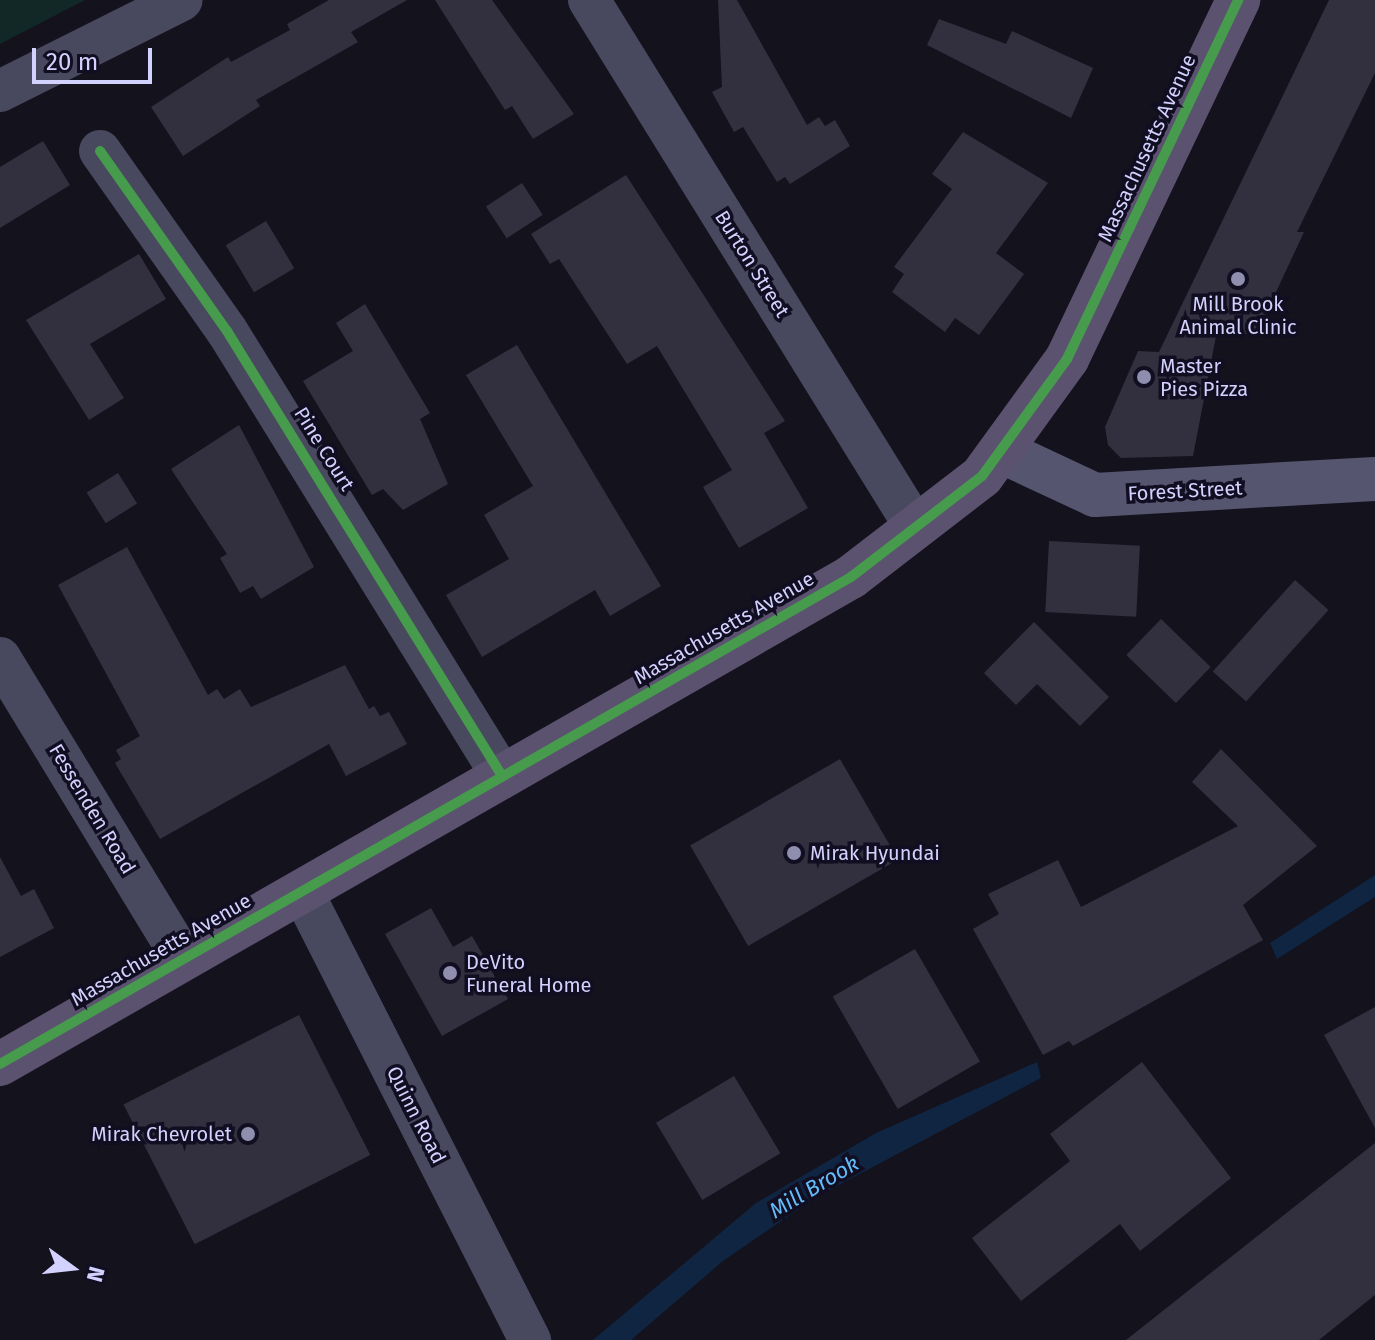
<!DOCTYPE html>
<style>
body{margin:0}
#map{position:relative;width:1375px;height:1340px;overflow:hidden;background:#14121d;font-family:"Fira Sans",sans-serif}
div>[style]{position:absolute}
.green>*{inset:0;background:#122827}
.water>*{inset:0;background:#0f2541}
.building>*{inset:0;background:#32303f;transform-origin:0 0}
.street>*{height:42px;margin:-21px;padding:0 21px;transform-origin:21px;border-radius:21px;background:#48485e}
.secondary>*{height:44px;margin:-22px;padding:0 22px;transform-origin:22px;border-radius:22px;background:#555570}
.primary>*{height:44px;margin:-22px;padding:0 22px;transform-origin:22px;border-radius:22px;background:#5b526f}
.cycleway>*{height:10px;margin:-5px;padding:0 5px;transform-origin:5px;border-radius:5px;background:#469c4c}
.dots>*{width:22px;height:22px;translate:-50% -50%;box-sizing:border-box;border:4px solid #110e22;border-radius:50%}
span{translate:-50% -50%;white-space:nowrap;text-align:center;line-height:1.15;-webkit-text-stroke:7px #110e22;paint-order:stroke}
.street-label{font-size:20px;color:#d3d1fd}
.poi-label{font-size:20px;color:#d3d1fd}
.left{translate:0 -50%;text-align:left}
.right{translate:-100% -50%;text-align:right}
.water-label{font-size:22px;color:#63bcf9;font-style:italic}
.north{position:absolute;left:32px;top:1228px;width:80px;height:80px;-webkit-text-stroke:6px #110e22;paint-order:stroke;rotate:105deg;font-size:22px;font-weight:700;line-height:32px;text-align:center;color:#d3d1fd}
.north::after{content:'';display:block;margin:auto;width:28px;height:36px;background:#d3d1fd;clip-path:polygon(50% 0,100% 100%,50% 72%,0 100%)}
.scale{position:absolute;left:32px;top:48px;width:120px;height:36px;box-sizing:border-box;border:4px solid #d3d1fd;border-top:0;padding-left:10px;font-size:24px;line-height:28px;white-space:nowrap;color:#d3d1fd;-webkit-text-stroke:6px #110e22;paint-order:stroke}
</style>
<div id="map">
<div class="green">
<div style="clip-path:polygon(0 0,85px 0,0 44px)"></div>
</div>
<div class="water">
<div style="clip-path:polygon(1375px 875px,1375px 897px,1277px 959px,1270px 943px)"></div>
<div style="clip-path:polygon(1037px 1062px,1041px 1078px,816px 1197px,723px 1261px,631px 1340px,593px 1340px,756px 1203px,876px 1133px)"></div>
</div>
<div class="building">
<div style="clip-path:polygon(329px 0,407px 0,351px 32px,358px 42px,256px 100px,260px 106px,183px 156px,151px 107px,228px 57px,231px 62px,290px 30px,287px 24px)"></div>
<div style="clip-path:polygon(435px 0,492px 0,574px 114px,533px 139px,512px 106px,505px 110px)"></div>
<div style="clip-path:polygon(718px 0,737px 0,807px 125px,819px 117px,825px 126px,835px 120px,850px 146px,790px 184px,785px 177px,777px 182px,743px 127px,734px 132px,712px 92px,722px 87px)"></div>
<div style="clip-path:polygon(1329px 0,1375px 0,1375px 73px,1297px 232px,1304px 232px,1256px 335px,1217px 331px,1193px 456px,1121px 458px,1108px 445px,1105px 427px,1138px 351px,1159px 352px)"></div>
<div style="clip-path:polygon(939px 19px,1006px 44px,1012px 31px,1093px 68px,1071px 118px,927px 45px)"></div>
<div style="clip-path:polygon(963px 132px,1048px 183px,996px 253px,1024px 274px,979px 335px,955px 318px,945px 332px,892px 292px,904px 274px,894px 267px,952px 189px,932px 174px)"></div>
<div style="clip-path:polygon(43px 141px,70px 185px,0 228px,0 167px)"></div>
<div style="clip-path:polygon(626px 175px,785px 421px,764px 433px,808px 508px,739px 548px,703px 487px,732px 470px,657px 346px,627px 364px,559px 259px,550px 264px,531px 234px)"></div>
<div style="left:522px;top:183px;width:38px;height:43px;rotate:57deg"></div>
<div style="left:266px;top:221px;width:55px;height:47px;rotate:59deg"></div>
<div style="clip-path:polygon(139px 254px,166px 299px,90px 344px,124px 398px,89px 420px,26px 320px)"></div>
<div style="clip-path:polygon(365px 304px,430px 413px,420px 419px,448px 484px,403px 510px,383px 489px,372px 495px,303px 381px,353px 351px,336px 323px)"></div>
<div style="clip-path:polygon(517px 345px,661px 586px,610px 616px,595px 590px,482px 657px,446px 595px,509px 559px,484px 515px,533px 486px,466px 375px)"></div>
<div style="clip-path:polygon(239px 425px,314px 567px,261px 599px,253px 586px,240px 593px,220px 558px,227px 554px,171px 469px)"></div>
<div style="left:118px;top:473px;width:36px;height:37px;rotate:58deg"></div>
<div style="left:1049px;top:541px;width:91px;height:71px;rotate:3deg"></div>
<div style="clip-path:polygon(127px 547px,208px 695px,217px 689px,224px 699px,240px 689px,251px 707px,345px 665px,369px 709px,374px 706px,380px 716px,389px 712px,407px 744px,346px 776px,329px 744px,160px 839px,115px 763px,121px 759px,116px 750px,140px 736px,58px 585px)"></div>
<div style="left:1295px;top:580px;width:45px;height:123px;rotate:42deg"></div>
<div style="left:1161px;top:619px;width:69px;height:50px;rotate:44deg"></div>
<div style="clip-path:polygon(1034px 622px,1109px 697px,1080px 726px,1037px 684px,1016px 705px,984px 673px)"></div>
<div style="clip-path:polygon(1221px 749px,1317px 846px,1243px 905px,1263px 940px,1073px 1046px,1069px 1041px,1043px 1055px,973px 929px,999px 914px,988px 894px,1058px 860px,1081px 907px,1238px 826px,1192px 782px)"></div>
<div style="left:840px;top:759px;width:116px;height:173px;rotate:60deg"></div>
<div style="clip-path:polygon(0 857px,21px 896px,34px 889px,54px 928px,0 957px)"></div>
<div style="clip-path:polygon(431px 908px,453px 947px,472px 936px,508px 999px,442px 1036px,385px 934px)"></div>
<div style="left:915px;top:949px;width:130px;height:95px;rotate:60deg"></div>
<div style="clip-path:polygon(1375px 1007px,1375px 1128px,1324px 1035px)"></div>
<div style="left:299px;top:1015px;width:157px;height:197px;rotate:63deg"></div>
<div style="clip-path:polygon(1142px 1062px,1231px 1178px,1140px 1251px,1120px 1224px,1021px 1301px,972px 1238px,1070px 1161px,1050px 1134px)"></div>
<div style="left:734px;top:1076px;width:90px;height:91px;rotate:59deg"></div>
<div style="clip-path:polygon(1375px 1143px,1375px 1295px,1319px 1340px,1126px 1340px)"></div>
</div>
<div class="street">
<div style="left:589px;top:0;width:621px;rotate:58.23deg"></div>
<div style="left:0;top:91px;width:203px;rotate:-26.6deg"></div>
<div style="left:100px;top:151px;width:220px;rotate:54.8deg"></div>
<div style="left:227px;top:331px;width:523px;rotate:58.28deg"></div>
<div style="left:0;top:658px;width:352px;rotate:58.7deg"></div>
<div style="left:302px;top:891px;width:504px;rotate:63.08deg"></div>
</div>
<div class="secondary">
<div style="left:1005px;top:453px;width:99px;rotate:25deg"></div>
<div style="left:1095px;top:495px;width:280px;rotate:-3.3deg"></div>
</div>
<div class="primary">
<div style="left:0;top:1064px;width:980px;rotate:-29.78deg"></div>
<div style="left:851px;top:577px;width:165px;rotate:-37.6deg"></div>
<div style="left:982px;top:476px;width:145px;rotate:-54deg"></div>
<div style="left:1067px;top:359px;width:398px;rotate:-64.5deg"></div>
</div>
<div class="cycleway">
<div style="left:100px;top:151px;width:220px;rotate:54.8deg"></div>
<div style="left:227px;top:331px;width:523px;rotate:58.28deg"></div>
<div style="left:0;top:1064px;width:980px;rotate:-29.78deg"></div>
<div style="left:851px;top:577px;width:165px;rotate:-37.6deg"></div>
<div style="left:982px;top:476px;width:145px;rotate:-54deg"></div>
<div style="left:1067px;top:359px;width:398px;rotate:-64.5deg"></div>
</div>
<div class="dots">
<div style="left:1238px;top:279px;background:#908eaf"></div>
<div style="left:1144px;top:377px;background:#908eaf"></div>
<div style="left:794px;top:853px;background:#908eaf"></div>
<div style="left:450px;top:973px;background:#908eaf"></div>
<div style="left:248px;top:1134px;background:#908eaf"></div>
</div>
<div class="street-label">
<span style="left:1147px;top:148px;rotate:-65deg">Massachusetts Avenue</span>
<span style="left:752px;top:264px;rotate:58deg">Burton Street</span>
<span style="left:324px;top:449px;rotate:58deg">Pine Court</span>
<span style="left:1185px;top:491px;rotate:-3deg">Forest Street</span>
<span style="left:724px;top:628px;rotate:-30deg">Massachusetts Avenue</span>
<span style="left:92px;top:809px;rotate:59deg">Fessenden Road</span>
<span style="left:161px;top:950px;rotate:-30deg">Massachusetts Avenue</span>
<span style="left:416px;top:1115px;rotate:63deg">Quinn Road</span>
</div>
<div class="poi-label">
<span style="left:1238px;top:316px">Mill Brook<br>Animal Clinic</span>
<span class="left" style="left:1160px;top:378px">Master<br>Pies Pizza</span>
<span class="left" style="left:810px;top:853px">Mirak Hyundai</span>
<span class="left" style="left:466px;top:974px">DeVito<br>Funeral Home</span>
<span class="right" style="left:232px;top:1134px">Mirak Chevrolet</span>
</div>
<div class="water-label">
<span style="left:814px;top:1187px;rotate:-31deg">Mill Brook</span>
</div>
<div class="north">N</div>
<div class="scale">20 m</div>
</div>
